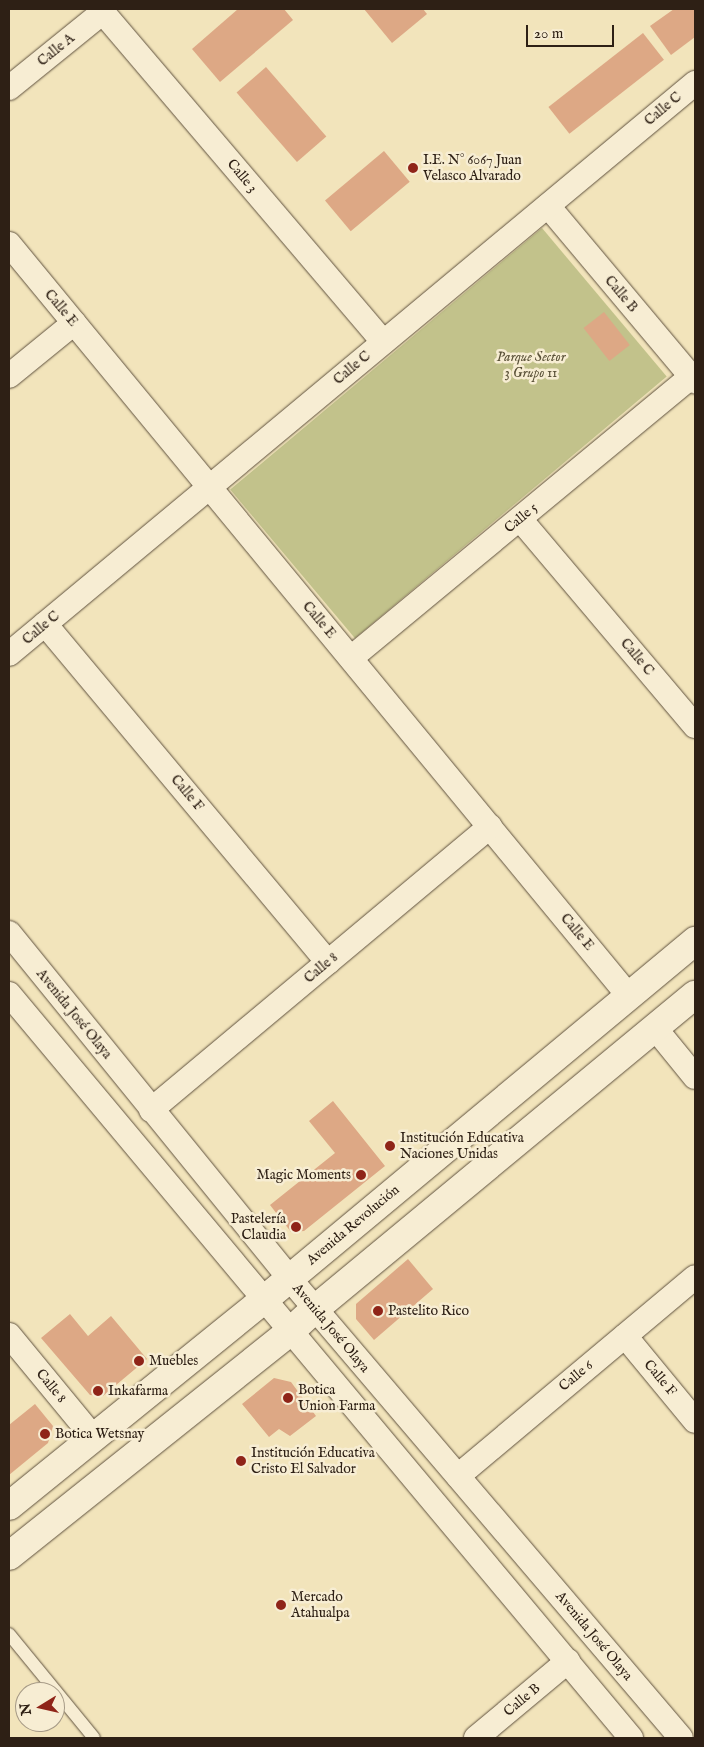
<!DOCTYPE html>
<meta charset="utf-8">
<style>
body{margin:0}
#map{position:relative;width:704px;height:1747px;overflow:hidden;background:#f2e4bb;font-family:"IM FELL English",serif}
div>[style]{position:absolute}
.green>*{inset:0;background:#c2c28b;transform-origin:0 0}
.building>*{inset:0;background:#dda885;transform-origin:0 0}
.roads{filter:drop-shadow(0 0 1px #5f513e) drop-shadow(0 0 1px #5f513e)}
.lane>*{height:12px;margin:-6px;padding:0 6px;transform-origin:6px;border-radius:6px;background:#f7edd3}
.street>*{height:24px;margin:-12px;padding:0 12px;transform-origin:12px;border-radius:12px;background:#f7edd3}
.secondary>*{height:28px;margin:-14px;padding:0 14px;transform-origin:14px;border-radius:14px;background:#f7edd3}
.dots>*{width:14px;height:14px;translate:-50% -50%;box-sizing:border-box;border:2px solid #f7edd3;border-radius:50%}
span{translate:-50% -50%;white-space:nowrap;text-align:center;line-height:1.15;-webkit-text-stroke:5px #f7edd3;paint-order:stroke}
.street-label{font-size:14px;color:#2e2015}
.poi-label{font-size:14px;color:#2e2015}
.left{translate:0 -50%;text-align:left}
.right{translate:-100% -50%;text-align:right}
.park-label{font-size:14px;color:#5a5138;font-style:italic}
.frame{position:absolute;inset:0;border:10px solid #2e2015;pointer-events:none}
.north{position:absolute;left:15px;top:1682px;width:50px;height:50px;box-sizing:border-box;background:#f7edd3;border:1px solid #a79b87;border-radius:50%;rotate:261deg;font-size:14px;font-weight:700;line-height:20px;text-align:center;color:#2e2015}
.north::after{content:'';display:block;margin:auto;width:18px;height:22px;background:#8f2418;clip-path:polygon(50% 0,100% 100%,50% 72%,0 100%)}
.scale{position:absolute;left:526px;top:25px;width:88px;height:22px;box-sizing:border-box;border:2px solid #2e2015;border-top:0;padding-left:6px;font-size:15px;line-height:18px;white-space:nowrap;color:#2e2015;-webkit-text-stroke:4px #f7edd3;paint-order:stroke}
</style>
<div id="map">
<div class="green">
<div style="left:542px;top:228px;width:194px;height:407px;rotate:50deg"></div>
</div>
<div class="building">
<div style="clip-path:polygon(238px 9px,284px 9px,293px 20px,220px 82px,192px 49px)"></div>
<div style="clip-path:polygon(364px 9px,423px 9px,427px 14px,392px 43px)"></div>
<div style="clip-path:polygon(674px 9px,695px 9px,695px 37px,671px 55px,650px 26px)"></div>
<div style="left:643px;top:33px;width:34px;height:120px;rotate:52deg"></div>
<div style="left:266px;top:67px;width:92px;height:39px;rotate:49deg"></div>
<div style="left:384px;top:151px;width:40px;height:77px;rotate:50deg"></div>
<div style="left:604px;top:312px;width:42px;height:26px;rotate:52deg"></div>
<div style="clip-path:polygon(333px 1101px,385px 1166px,304px 1231px,291px 1232px,270px 1205px,335px 1153px,309px 1121px)"></div>
<div style="clip-path:polygon(408px 1259px,433px 1289px,374px 1340px,356px 1319px,356px 1304px)"></div>
<div style="clip-path:polygon(70px 1314px,88px 1336px,111px 1316px,147px 1359px,103px 1396px,90px 1395px,41px 1338px)"></div>
<div style="clip-path:polygon(274px 1378px,291px 1382px,316px 1416px,290px 1436px,279px 1429px,269px 1437px,242px 1404px)"></div>
<div style="clip-path:polygon(35px 1404px,53px 1426px,48px 1443px,9px 1475px,9px 1425px)"></div>
</div>
<div class="roads">
<div class="lane">
<div style="left:9px;top:1634px;width:134px;rotate:50.7deg"></div>
</div>
<div class="street">
<div style="left:100px;top:9px;width:437px;rotate:49.6deg"></div>
<div style="left:9px;top:88px;width:121px;rotate:-39deg"></div>
<div style="left:548px;top:206px;width:229px;rotate:50deg"></div>
<div style="left:9px;top:244px;width:975px;rotate:50.5deg"></div>
<div style="left:9px;top:376px;width:84px;rotate:-39.2deg"></div>
<div style="left:520px;top:519px;width:271px;rotate:49.8deg"></div>
<div style="left:45px;top:624px;width:441px;rotate:50.1deg"></div>
<div style="left:9px;top:654px;width:893px;rotate:-39.77deg"></div>
<div style="left:351px;top:658px;width:441px;rotate:-39.6deg"></div>
<div style="left:9px;top:933px;width:444px;rotate:50.9deg"></div>
<div style="left:289px;top:1278px;width:604px;rotate:49.56deg"></div>
<div style="left:9px;top:994px;width:970px;rotate:50.1deg"></div>
<div style="left:655px;top:1028px;width:63px;rotate:50.8deg"></div>
<div style="left:151px;top:1110px;width:442px;rotate:-39.9deg"></div>
<div style="left:9px;top:1335px;width:132px;rotate:50.5deg"></div>
<div style="left:625px;top:1336px;width:110px;rotate:50.5deg"></div>
<div style="left:458px;top:1476px;width:309px;rotate:-40deg"></div>
<div style="left:476px;top:1738px;width:120px;rotate:-39.9deg"></div>
</div>
<div class="secondary">
<div style="left:9px;top:1506px;width:329px;rotate:-39deg"></div>
<div style="left:265px;top:1299px;width:560px;rotate:-39.78deg"></div>
<div style="left:9px;top:1556px;width:361px;rotate:-38.6deg"></div>
<div style="left:291px;top:1331px;width:33px;rotate:-43deg"></div>
<div style="left:315px;top:1309px;width:493px;rotate:-39.6deg"></div>
</div>
</div>
<div class="dots">
<div style="left:413px;top:168px;background:#8f2418"></div>
<div style="left:390px;top:1146px;background:#8f2418"></div>
<div style="left:361px;top:1175px;background:#8f2418"></div>
<div style="left:296px;top:1227px;background:#8f2418"></div>
<div style="left:378px;top:1311px;background:#8f2418"></div>
<div style="left:139px;top:1361px;background:#8f2418"></div>
<div style="left:98px;top:1391px;background:#8f2418"></div>
<div style="left:288px;top:1398px;background:#8f2418"></div>
<div style="left:45px;top:1434px;background:#8f2418"></div>
<div style="left:241px;top:1461px;background:#8f2418"></div>
<div style="left:281px;top:1605px;background:#8f2418"></div>
</div>
<div class="street-label">
<span style="left:56px;top:50px;rotate:-39deg">Calle A</span>
<span style="left:663px;top:109px;rotate:-40deg">Calle C</span>
<span style="left:242px;top:176px;rotate:50deg">Calle 3</span>
<span style="left:621px;top:294px;rotate:50deg">Calle B</span>
<span style="left:61px;top:308px;rotate:50deg">Calle E</span>
<span style="left:352px;top:368px;rotate:-40deg">Calle C</span>
<span style="left:521px;top:518px;rotate:-40deg">Calle 5</span>
<span style="left:319px;top:620px;rotate:50deg">Calle E</span>
<span style="left:41px;top:628px;rotate:-40deg">Calle C</span>
<span style="left:637px;top:657px;rotate:50deg">Calle C</span>
<span style="left:187px;top:793px;rotate:50deg">Calle F</span>
<span style="left:577px;top:932px;rotate:50deg">Calle E</span>
<span style="left:321px;top:968px;rotate:-40deg">Calle 8</span>
<span style="left:74px;top:1014px;rotate:51deg">Avenida José Olaya</span>
<span style="left:353px;top:1225px;rotate:-40deg">Avenida Revolución</span>
<span style="left:331px;top:1328px;rotate:50deg">Avenida José Olaya</span>
<span style="left:576px;top:1376px;rotate:-40deg">Calle 6</span>
<span style="left:660px;top:1378px;rotate:50deg">Calle F</span>
<span style="left:51px;top:1386px;rotate:51deg">Calle 8</span>
<span style="left:594px;top:1636px;rotate:50deg">Avenida José Olaya</span>
<span style="left:522px;top:1700px;rotate:-40deg">Calle B</span>
</div>
<div class="poi-label">
<span class="left" style="left:423px;top:168px">I.E. N° 6067 Juan<br>Velasco Alvarado</span>
<span class="left" style="left:400px;top:1146px">Institución Educativa<br>Naciones Unidas</span>
<span class="right" style="left:351px;top:1175px">Magic Moments</span>
<span class="right" style="left:286px;top:1227px">Pastelería<br>Claudia</span>
<span class="left" style="left:388px;top:1311px">Pastelito Rico</span>
<span class="left" style="left:149px;top:1361px">Muebles</span>
<span class="left" style="left:298px;top:1398px">Botica<br>Union Farma</span>
<span class="left" style="left:108px;top:1391px">Inkafarma</span>
<span class="left" style="left:55px;top:1434px">Botica Wetsnay</span>
<span class="left" style="left:251px;top:1461px">Institución Educativa<br>Cristo El Salvador</span>
<span class="left" style="left:291px;top:1605px">Mercado<br>Atahualpa</span>
</div>
<div class="park-label">
<span style="left:531px;top:365px">Parque Sector<br>3 Grupo 11</span>
</div>
<div class="frame"></div>
<div class="north">N</div>
<div class="scale">20 m</div>
</div>
